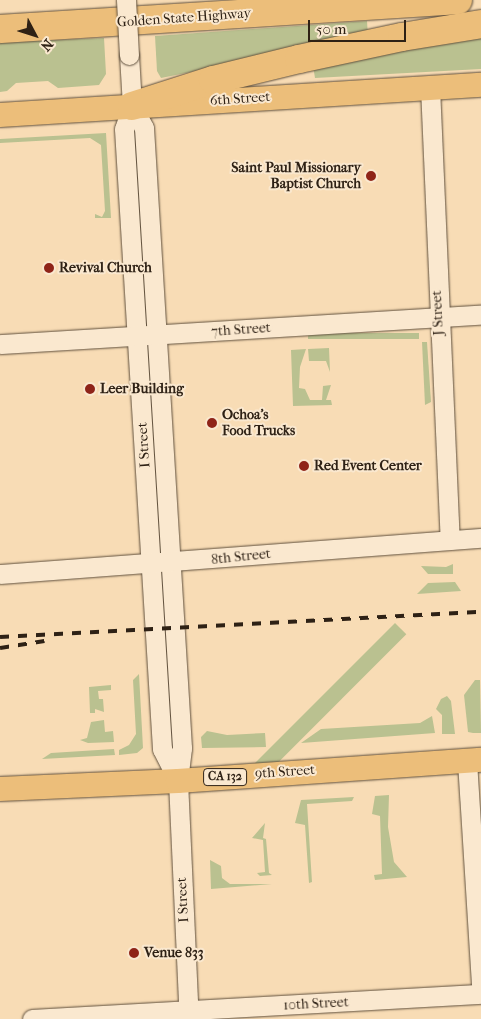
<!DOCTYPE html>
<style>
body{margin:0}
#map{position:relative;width:481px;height:1019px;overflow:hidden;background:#f8dcb5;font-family:"IM FELL French Canon",serif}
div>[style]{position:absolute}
.green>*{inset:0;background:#bac190;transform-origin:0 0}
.roads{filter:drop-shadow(0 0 1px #60503d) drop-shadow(0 0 1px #60503d)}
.minor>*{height:19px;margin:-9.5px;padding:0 9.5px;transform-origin:9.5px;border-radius:9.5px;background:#fae8cf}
.major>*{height:24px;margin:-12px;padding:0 12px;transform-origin:12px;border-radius:12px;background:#ecbe7a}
.highway>*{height:28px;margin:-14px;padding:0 14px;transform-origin:14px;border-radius:14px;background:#ecbe7a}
.rail>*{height:4px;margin-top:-2px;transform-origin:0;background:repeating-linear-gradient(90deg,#2e2115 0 9px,transparent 0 18px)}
.bridges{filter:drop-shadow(0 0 1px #60503d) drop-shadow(0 0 1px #60503d)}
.minor-bridge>*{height:19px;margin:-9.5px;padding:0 9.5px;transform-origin:9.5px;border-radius:9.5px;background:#fae8cf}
.dots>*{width:14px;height:14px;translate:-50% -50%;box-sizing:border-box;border:2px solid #fae8cf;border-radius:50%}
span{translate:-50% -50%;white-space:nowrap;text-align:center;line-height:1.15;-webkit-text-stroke:4px #fae8cf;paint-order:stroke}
.shield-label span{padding:1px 4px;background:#fae8cf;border:1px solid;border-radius:4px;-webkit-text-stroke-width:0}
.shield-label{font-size:12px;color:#2e2115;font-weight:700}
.street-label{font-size:14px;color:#2e2115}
.poi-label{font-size:14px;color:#2e2115;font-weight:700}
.right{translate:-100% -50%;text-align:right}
.left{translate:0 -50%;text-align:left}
.north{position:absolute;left:10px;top:10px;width:50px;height:50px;-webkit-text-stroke:4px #fae8cf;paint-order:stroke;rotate:130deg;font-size:14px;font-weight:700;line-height:20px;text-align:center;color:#2e2115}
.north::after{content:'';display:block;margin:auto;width:18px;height:22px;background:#2e2115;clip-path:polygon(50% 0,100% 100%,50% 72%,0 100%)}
.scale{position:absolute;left:308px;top:20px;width:98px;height:22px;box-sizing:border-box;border:2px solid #2e2115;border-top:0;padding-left:6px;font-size:15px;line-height:18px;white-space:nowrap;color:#2e2115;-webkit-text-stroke:4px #fae8cf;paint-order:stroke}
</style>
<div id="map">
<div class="green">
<div style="clip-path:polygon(367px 21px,368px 36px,161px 78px,157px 71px,155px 36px)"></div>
<div style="clip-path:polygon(481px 30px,481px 69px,315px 78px,313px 66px)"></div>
<div style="clip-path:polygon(104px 38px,106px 74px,99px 85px,58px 88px,48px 81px,16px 83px,7px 91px,0 92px,0 42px)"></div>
<div style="clip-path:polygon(106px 133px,111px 218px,95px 218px,95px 214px,102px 217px,105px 211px,101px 145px,90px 138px,0 143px,0 139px)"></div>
<div style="left:419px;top:333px;width:6px;height:111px;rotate:90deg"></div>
<div style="clip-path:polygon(422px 342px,427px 342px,431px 402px,425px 405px)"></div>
<div style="clip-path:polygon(329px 348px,330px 372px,326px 361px,309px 361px,308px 349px)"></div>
<div style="clip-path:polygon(306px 349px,300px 367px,299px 388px,305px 389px,310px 400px,322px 400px,323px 386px,331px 385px,326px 400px,331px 400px,332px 405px,293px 406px,291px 350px)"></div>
<div style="clip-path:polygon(453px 564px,453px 574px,428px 574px,421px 566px,446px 567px)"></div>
<div style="clip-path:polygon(455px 582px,461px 591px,417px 594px,428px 583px)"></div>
<div style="left:395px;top:623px;width:16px;height:199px;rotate:45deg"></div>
<div style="clip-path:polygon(139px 674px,143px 748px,137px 753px,119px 755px,119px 750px,129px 745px,136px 734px,133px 680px)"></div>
<div style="clip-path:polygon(475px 680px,480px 680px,481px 733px,473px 733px,468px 732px,464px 695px)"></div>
<div style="clip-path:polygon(111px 685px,111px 690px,98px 691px,99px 699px,103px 699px,104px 712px,95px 709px,95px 713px,90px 713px,89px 687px)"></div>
<div style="clip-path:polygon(447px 696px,451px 701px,455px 734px,442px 734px,442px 715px,436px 709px,441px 699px)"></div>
<div style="clip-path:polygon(432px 716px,435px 733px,301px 743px,321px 729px,420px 723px)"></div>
<div style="clip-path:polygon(104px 720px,105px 732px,113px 731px,114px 742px,88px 743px,80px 740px,87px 738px,91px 722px)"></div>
<div style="clip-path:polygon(207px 731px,227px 735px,265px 733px,266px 747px,202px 748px,201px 737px)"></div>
<div style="clip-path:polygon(114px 749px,115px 755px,42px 759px,51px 753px)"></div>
<div style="clip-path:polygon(389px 795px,388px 827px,394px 862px,407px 877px,375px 880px,374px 875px,382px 874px,380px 816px,372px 814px,375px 796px)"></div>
<div style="clip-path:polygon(354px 797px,352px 801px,307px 804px,312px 882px,309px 883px,305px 825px,295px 823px,301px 800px)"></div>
<div style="clip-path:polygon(265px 823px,263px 838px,266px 839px,269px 873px,272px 875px,260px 876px,257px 873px,265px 872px,263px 840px,252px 838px)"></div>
<div style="clip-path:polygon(210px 860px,221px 866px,222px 878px,230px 884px,272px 884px,211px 889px)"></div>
</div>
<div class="roads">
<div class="minor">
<div style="left:129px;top:55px;width:51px;rotate:86.6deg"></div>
<div style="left:132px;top:106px;width:24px;rotate:109deg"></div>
<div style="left:124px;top:129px;width:621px;rotate:86.49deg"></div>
<div style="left:162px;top:749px;width:36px;rotate:63deg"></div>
<div style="left:430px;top:87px;width:453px;rotate:87.5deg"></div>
<div style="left:132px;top:106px;width:25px;rotate:61deg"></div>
<div style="left:144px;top:128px;width:621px;rotate:86.49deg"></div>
<div style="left:182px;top:748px;width:33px;rotate:97deg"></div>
<div style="left:178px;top:781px;width:238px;rotate:87.4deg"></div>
<div style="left:0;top:344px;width:482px;rotate:-3.5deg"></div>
<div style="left:0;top:574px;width:482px;rotate:-4.3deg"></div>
<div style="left:467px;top:761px;width:225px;rotate:86.4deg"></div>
<div style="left:32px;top:1019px;width:450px;rotate:-3.2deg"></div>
</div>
<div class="major">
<div style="left:0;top:115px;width:482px;rotate:-3.6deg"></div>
<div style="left:0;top:789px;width:178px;rotate:-2.6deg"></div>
<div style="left:178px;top:781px;width:304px;rotate:-4deg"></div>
</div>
<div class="highway">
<div style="left:0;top:29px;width:459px;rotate:-3.6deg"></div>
<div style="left:132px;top:106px;width:85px;rotate:-17.8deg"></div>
<div style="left:213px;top:80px;width:89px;rotate:-13.7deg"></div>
<div style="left:299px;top:59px;width:105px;rotate:-12.1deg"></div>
<div style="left:402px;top:37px;width:80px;rotate:-9.3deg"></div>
</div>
</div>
<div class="rail">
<div style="left:0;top:637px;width:482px;rotate:-3deg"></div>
<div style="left:0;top:648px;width:45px;rotate:-9deg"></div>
</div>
<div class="bridges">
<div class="minor-bridge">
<div style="left:126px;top:0;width:55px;rotate:86.9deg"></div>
</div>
</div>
<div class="dots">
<div style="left:371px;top:176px;background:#8f2418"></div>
<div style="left:49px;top:268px;background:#8f2418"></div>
<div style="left:90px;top:389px;background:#8f2418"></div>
<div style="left:212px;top:423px;background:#8f2418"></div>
<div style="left:304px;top:466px;background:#8f2418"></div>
<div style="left:134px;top:953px;background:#8f2418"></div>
</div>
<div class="shield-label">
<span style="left:225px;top:777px">CA 132</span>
</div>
<div class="street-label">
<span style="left:184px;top:18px;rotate:-4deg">Golden State Highway</span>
<span style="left:240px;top:99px;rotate:-4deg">6th Street</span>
<span style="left:438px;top:313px;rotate:-93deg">J Street</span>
<span style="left:241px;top:330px;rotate:-4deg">7th Street</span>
<span style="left:144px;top:445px;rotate:-94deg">I Street</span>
<span style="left:241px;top:557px;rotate:-6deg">8th Street</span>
<span style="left:285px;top:772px;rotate:-4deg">9th Street</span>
<span style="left:183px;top:900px;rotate:-93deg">I Street</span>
<span style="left:316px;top:1004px;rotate:-3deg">10th Street</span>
</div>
<div class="poi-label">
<span class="right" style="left:361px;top:176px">Saint Paul Missionary<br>Baptist Church</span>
<span class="left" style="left:59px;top:268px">Revival Church</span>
<span class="left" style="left:100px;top:389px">Leer Building</span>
<span class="left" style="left:222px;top:423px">Ochoa's<br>Food Trucks</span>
<span class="left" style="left:314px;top:466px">Red Event Center</span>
<span class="left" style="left:144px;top:953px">Venue 833</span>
</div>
<div class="north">N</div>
<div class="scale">50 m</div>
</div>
